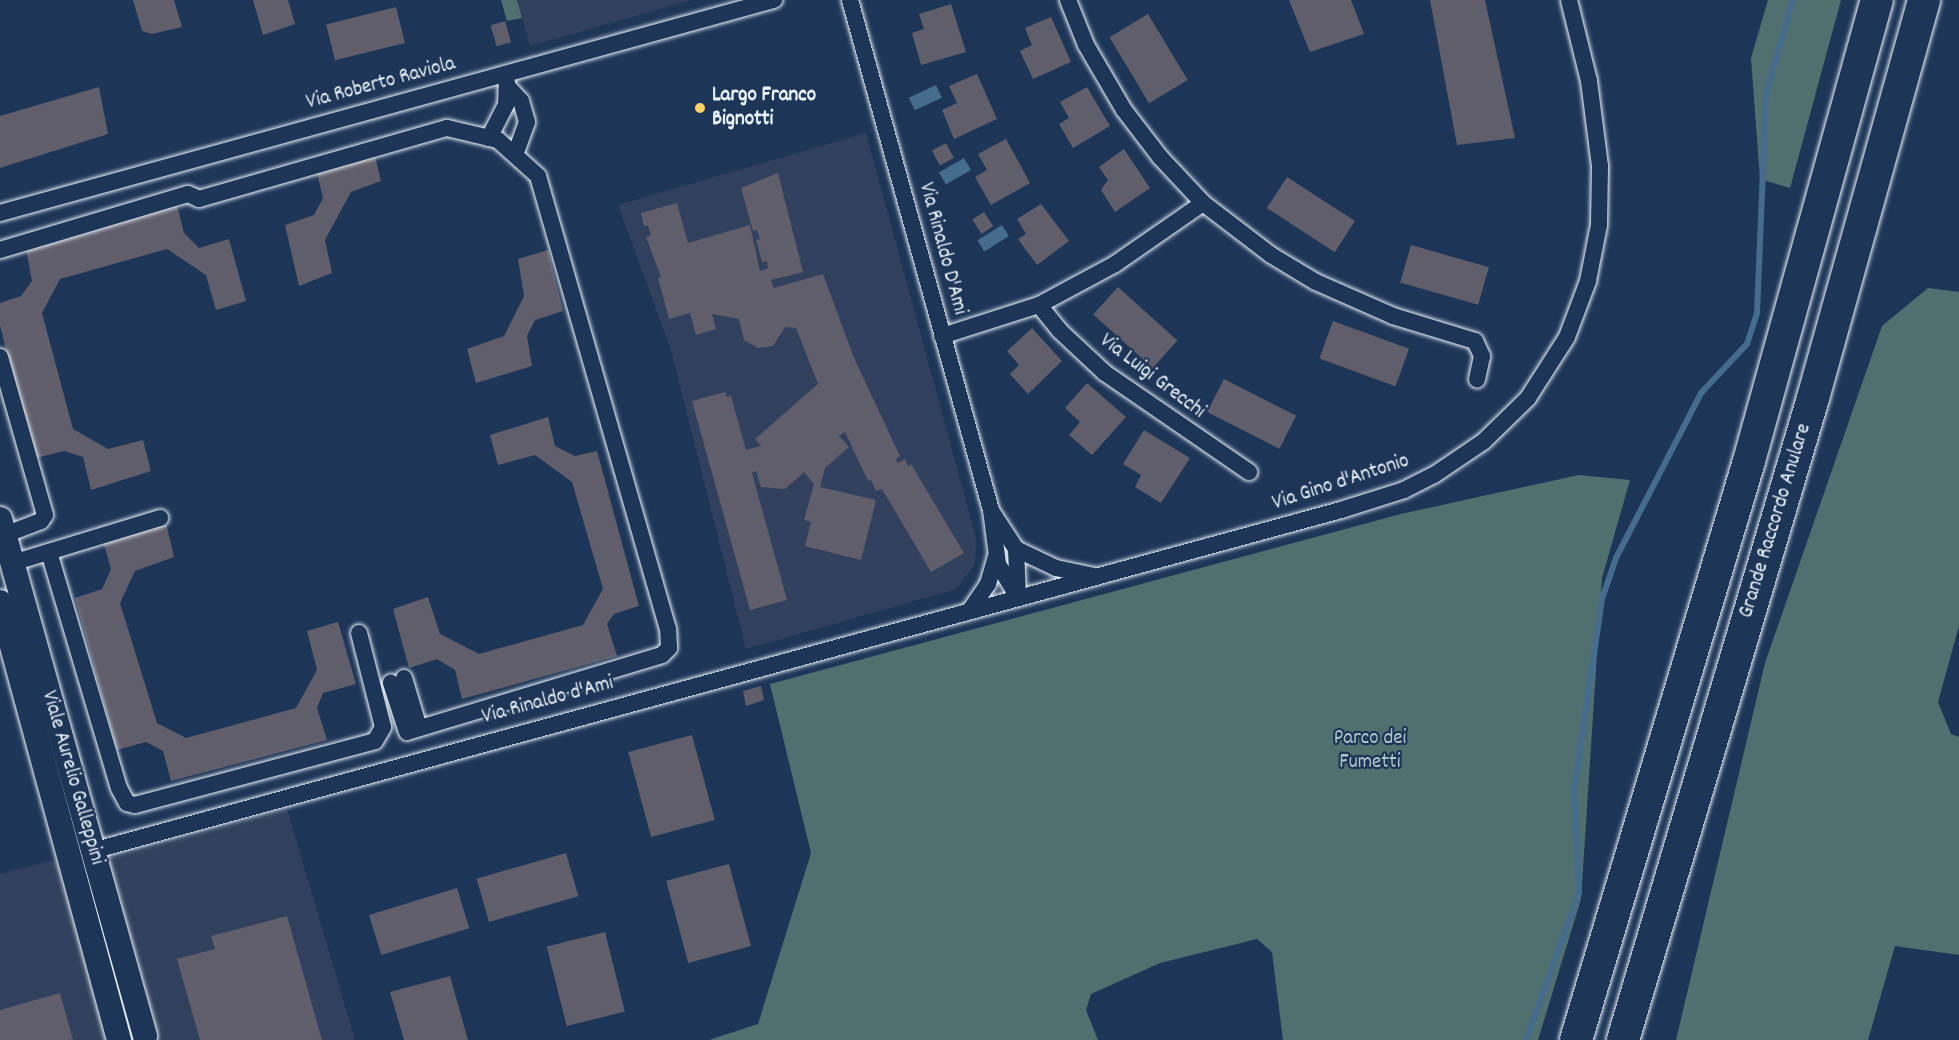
<!DOCTYPE html>
<style>
body{margin:0}
#map{position:relative;width:1959px;height:1040px;overflow:hidden;background:#1d3557;font-family:Dekko,sans-serif}
div>[style]{position:absolute}
.built>*{inset:0;background:#31415d}
.green>*{inset:0;background:#507070}
.water>*{inset:0;background:#456b8d;transform-origin:0 0}
.stream>*{height:6px;margin:-3px;padding:0 3px;transform-origin:3px;border-radius:3px;background:#456b8d}
.building>*{inset:0;background:#605e6b;transform-origin:0 0}
.roads{filter:drop-shadow(0 0 2px #e8f1f8) drop-shadow(0 0 2px #e8f1f8)}
.street>*{height:16px;margin:-8px;padding:0 8px;transform-origin:8px;border-radius:8px;background:#1d3557}
.secondary>*{height:24px;margin:-12px;padding:0 12px;transform-origin:12px;border-radius:12px;background:#1d3557}
.highway>*{height:32px;margin:-16px;padding:0 16px;transform-origin:16px;border-radius:16px;background:#1d3557}
.dots>*{width:16px;height:16px;translate:-50% -50%;box-sizing:border-box;border:3px solid #1d3557;border-radius:50%}
span{translate:-50% -50%;white-space:nowrap;text-align:center;line-height:1.15;-webkit-text-stroke:4.5px #1d3557;paint-order:stroke}
.street-label{font-size:21px;color:#e8f1f8}
.poi-label{font-size:21px;color:#e8f1f8;font-weight:700}
.left{translate:0 -50%;text-align:left}
.park-label{font-size:21px;color:#b3c4c8}
</style>
<div id="map">
<div class="built">
<div style="clip-path:polygon(517px 0,692px 0,530px 46px)"></div>
<div style="clip-path:polygon(866px 133px,976px 538px,975px 564px,956px 589px,746px 649px,671px 350px,618px 205px)"></div>
<div style="clip-path:polygon(287px 809px,355px 1040px,0 1040px,0 874px,51px 861px,116px 857px)"></div>
</div>
<div class="green">
<div style="clip-path:polygon(501px 0,517px 0,522px 18px,507px 21px)"></div>
<div style="clip-path:polygon(1768px 0,1841px 0,1790px 188px,1760px 179px,1751px 58px)"></div>
<div style="clip-path:polygon(1928px 288px,1959px 292px,1959px 626px,1938px 702px,1951px 734px,1959px 737px,1959px 955px,1895px 946px,1868px 1040px,1676px 1040px,1765px 663px,1882px 326px)"></div>
<div style="clip-path:polygon(1579px 475px,1630px 480px,1602px 578px,1581px 899px,1538px 1040px,1283px 1040px,1272px 952px,1257px 939px,1160px 963px,1091px 994px,1086px 1010px,1098px 1040px,709px 1040px,758px 1024px,811px 853px,770px 684px,1401px 514px)"></div>
</div>
<div class="water">
<div style="left:936px;top:85px;width:14px;height:30px;rotate:65deg"></div>
<div style="left:964px;top:158px;width:14px;height:29px;rotate:60deg"></div>
<div style="left:1002px;top:225px;width:13px;height:29px;rotate:58deg"></div>
</div>
<div class="stream">
<div style="left:1526px;top:1040px;width:156px;rotate:-70.2deg"></div>
<div style="left:1579px;top:893px;width:102px;rotate:-92.8deg"></div>
<div style="left:1574px;top:791px;width:194px;rotate:-81.7deg"></div>
<div style="left:1602px;top:599px;width:43px;rotate:-71.1deg"></div>
<div style="left:1616px;top:558px;width:186px;rotate:-62.7deg"></div>
<div style="left:1701px;top:393px;width:67px;rotate:-46.8deg"></div>
<div style="left:1747px;top:344px;width:33px;rotate:-72deg"></div>
<div style="left:1757px;top:313px;width:219px;rotate:-87.6deg"></div>
<div style="left:1766px;top:94px;width:98px;rotate:-74deg"></div>
</div>
<div class="building">
<div style="clip-path:polygon(133px 0,174px 0,182px 27px,152px 34px,142px 31px)"></div>
<div style="clip-path:polygon(253px 0,288px 0,295px 24px,263px 35px)"></div>
<div style="clip-path:polygon(1289px 0,1351px 0,1364px 34px,1310px 52px)"></div>
<div style="clip-path:polygon(1430px 0,1485px 0,1515px 138px,1457px 145px)"></div>
<div style="clip-path:polygon(951px 4px,966px 52px,921px 65px,912px 33px,924px 29px,919px 14px)"></div>
<div style="left:396px;top:7px;width:37px;height:72px;rotate:76deg"></div>
<div style="left:1148px;top:14px;width:77px;height:45px;rotate:59deg"></div>
<div style="clip-path:polygon(1051px 17px,1071px 62px,1033px 79px,1020px 51px,1032px 45px,1025px 28px)"></div>
<div style="left:505px;top:21px;width:22px;height:15px;rotate:74deg"></div>
<div style="clip-path:polygon(977px 74px,997px 119px,954px 139px,942px 110px,957px 103px,949px 86px)"></div>
<div style="clip-path:polygon(99px 87px,108px 134px,0 168px,0 116px)"></div>
<div style="clip-path:polygon(1087px 87px,1110px 126px,1073px 148px,1059px 124px,1069px 118px,1060px 102px)"></div>
<div style="clip-path:polygon(1006px 139px,1030px 183px,991px 205px,975px 177px,987px 170px,978px 154px)"></div>
<div style="left:946px;top:143px;width:17px;height:16px;rotate:62deg"></div>
<div style="clip-path:polygon(1124px 149px,1150px 188px,1115px 212px,1101px 190px,1108px 180px,1099px 167px)"></div>
<div style="clip-path:polygon(374px 152px,381px 181px,351px 192px,325px 240px,332px 273px,299px 286px,285px 225px,314px 215px,323px 198px,316px 169px)"></div>
<div style="clip-path:polygon(778px 173px,803px 272px,771px 280px,774px 288px,823px 274px,854px 358px,900px 456px,896px 459px,898px 463px,905px 459px,908px 466px,911px 464px,964px 553px,931px 572px,882px 489px,876px 491px,871px 480px,868px 481px,845px 432px,839px 436px,849px 447px,825px 468px,820px 487px,876px 500px,861px 560px,805px 546px,811px 522px,804px 520px,814px 484px,804px 472px,785px 489px,761px 487px,756px 471px,752px 473px,787px 600px,750px 610px,692px 401px,725px 392px,727px 397px,731px 396px,746px 450px,761px 446px,755px 439px,818px 384px,796px 328px,785px 327px,773px 346px,758px 348px,744px 340px,739px 319px,712px 314px,716px 329px,696px 335px,690px 313px,669px 319px,658px 278px,661px 277px,646px 237px,651px 236px,648px 225px,644px 226px,641px 213px,677px 203px,688px 243px,750px 225px,760px 271px,768px 268px,767px 261px,762px 262px,756px 240px,760px 239px,757px 230px,753px 231px,741px 188px)"></div>
<div style="left:1287px;top:177px;width:81px;height:37px;rotate:33deg"></div>
<div style="clip-path:polygon(1041px 204px,1069px 241px,1037px 265px,1018px 239px,1026px 234px,1017px 219px)"></div>
<div style="clip-path:polygon(177px 205px,184px 233px,199px 248px,229px 239px,246px 301px,216px 310px,206px 275px,167px 249px,60px 279px,42px 313px,73px 429px,108px 449px,143px 440px,151px 471px,91px 490px,83px 457px,64px 451px,32px 459px,0 325px,0 303px,21px 296px,32px 281px,26px 249px)"></div>
<div style="left:984px;top:212px;width:17px;height:14px;rotate:57deg"></div>
<div style="left:1411px;top:245px;width:81px;height:39px;rotate:16deg"></div>
<div style="clip-path:polygon(548px 250px,563px 311px,535px 320px,527px 336px,532px 366px,476px 383px,467px 349px,504px 336px,524px 296px,518px 259px)"></div>
<div style="left:1118px;top:287px;width:80px;height:37px;rotate:42deg"></div>
<div style="left:1333px;top:321px;width:81px;height:40px;rotate:20deg"></div>
<div style="clip-path:polygon(1032px 328px,1062px 361px,1028px 394px,1010px 374px,1019px 365px,1007px 351px)"></div>
<div style="left:1224px;top:379px;width:81px;height:37px;rotate:27deg"></div>
<div style="clip-path:polygon(1087px 383px,1126px 417px,1092px 455px,1069px 435px,1080px 422px,1065px 408px)"></div>
<div style="clip-path:polygon(548px 417px,555px 446px,575px 456px,597px 451px,639px 606px,614px 614px,607px 624px,617px 656px,462px 699px,455px 670px,437px 659px,409px 668px,393px 609px,428px 597px,440px 634px,479px 654px,583px 625px,603px 589px,572px 482px,535px 455px,498px 465px,490px 435px)"></div>
<div style="clip-path:polygon(1144px 430px,1190px 458px,1161px 503px,1135px 487px,1141px 475px,1123px 464px)"></div>
<div style="clip-path:polygon(166px 523px,174px 557px,135px 571px,120px 603px,157px 723px,186px 738px,296px 708px,317px 670px,307px 631px,338px 622px,356px 684px,323px 693px,317px 708px,327px 740px,171px 781px,163px 751px,146px 742px,117px 750px,75px 598px,102px 589px,111px 569px,103px 541px)"></div>
<div style="clip-path:polygon(761px 686px,764px 700px,746px 706px,743px 691px)"></div>
<div style="left:692px;top:735px;width:88px;height:66px;rotate:75deg"></div>
<div style="left:566px;top:853px;width:45px;height:93px;rotate:74deg"></div>
<div style="left:729px;top:864px;width:85px;height:65px;rotate:75deg"></div>
<div style="left:457px;top:888px;width:42px;height:92px;rotate:73deg"></div>
<div style="clip-path:polygon(287px 916px,322px 1040px,200px 1040px,177px 959px,215px 949px,211px 936px)"></div>
<div style="left:605px;top:932px;width:82px;height:60px;rotate:76deg"></div>
<div style="clip-path:polygon(450px 976px,468px 1040px,404px 1040px,390px 992px)"></div>
<div style="clip-path:polygon(60px 993px,73px 1040px,0 1040px,0 1010px)"></div>
</div>
<div class="roads">
<div class="street">
<div style="left:850px;top:0;width:529px;rotate:74.55deg"></div>
<div style="left:991px;top:510px;width:54px;rotate:82.6deg"></div>
<div style="left:998px;top:564px;width:39px;rotate:59deg"></div>
<div style="left:1068px;top:0;width:48px;rotate:68.2deg"></div>
<div style="left:1086px;top:45px;width:75px;rotate:59.7deg"></div>
<div style="left:1124px;top:110px;width:59px;rotate:52.5deg"></div>
<div style="left:1160px;top:157px;width:63px;rotate:46.9deg"></div>
<div style="left:1203px;top:203px;width:86px;rotate:37.4deg"></div>
<div style="left:1271px;top:255px;width:52px;rotate:31deg"></div>
<div style="left:1316px;top:282px;width:84px;rotate:23.8deg"></div>
<div style="left:1393px;top:316px;width:86px;rotate:17deg"></div>
<div style="left:1475px;top:341px;width:17px;rotate:65deg"></div>
<div style="left:1482px;top:356px;width:24px;rotate:102deg"></div>
<div style="left:508px;top:87px;width:19px;rotate:47deg"></div>
<div style="left:521px;top:101px;width:22px;rotate:74deg"></div>
<div style="left:527px;top:122px;width:35px;rotate:110deg"></div>
<div style="left:489px;top:138px;width:37px;rotate:-63deg"></div>
<div style="left:506px;top:105px;width:24px;rotate:-88deg"></div>
<div style="left:0;top:213px;width:803px;rotate:-15.39deg"></div>
<div style="left:0;top:250px;width:196px;rotate:-16.6deg"></div>
<div style="left:188px;top:194px;width:12px;rotate:24deg"></div>
<div style="left:199px;top:199px;width:258px;rotate:-16deg"></div>
<div style="left:447px;top:128px;width:52px;rotate:13.2deg"></div>
<div style="left:498px;top:140px;width:54px;rotate:42deg"></div>
<div style="left:538px;top:176px;width:470px;rotate:74deg"></div>
<div style="left:668px;top:628px;width:20px;rotate:87deg"></div>
<div style="left:669px;top:648px;width:10px;rotate:135deg"></div>
<div style="left:662px;top:655px;width:266px;rotate:163.2deg"></div>
<div style="left:407px;top:732px;width:52px;rotate:-108.1deg"></div>
<div style="left:1039px;top:305px;width:33px;rotate:51deg"></div>
<div style="left:1060px;top:331px;width:62px;rotate:43deg"></div>
<div style="left:1105px;top:373px;width:175px;rotate:34.5deg"></div>
<div style="left:942px;top:336px;width:102px;rotate:-17.7deg"></div>
<div style="left:1039px;top:305px;width:86px;rotate:-28.3deg"></div>
<div style="left:1115px;top:264px;width:107px;rotate:-34.7deg"></div>
<div style="left:0;top:357px;width:164px;rotate:74.1deg"></div>
<div style="left:45px;top:515px;width:7px;rotate:124deg"></div>
<div style="left:41px;top:521px;width:40px;rotate:159deg"></div>
<div style="left:992px;top:512px;width:44px;rotate:57deg"></div>
<div style="left:1016px;top:549px;width:48px;rotate:87.6deg"></div>
<div style="left:1016px;top:549px;width:44px;rotate:25.4deg"></div>
<div style="left:1056px;top:568px;width:38px;rotate:12deg"></div>
<div style="left:49px;top:552px;width:246px;rotate:73.5deg"></div>
<div style="left:119px;top:788px;width:17px;rotate:62deg"></div>
<div style="left:127px;top:803px;width:8px;rotate:14deg"></div>
<div style="left:135px;top:805px;width:248px;rotate:-14.9deg"></div>
<div style="left:375px;top:741px;width:16px;rotate:-60deg"></div>
<div style="left:383px;top:727px;width:97px;rotate:-104.3deg"></div>
<div style="left:12px;top:563px;width:155px;rotate:-16.9deg"></div>
<div style="left:971px;top:609px;width:30px;rotate:-56deg"></div>
<div style="left:988px;top:584px;width:29px;rotate:-74deg"></div>
<div style="left:404px;top:678px;width:52px;rotate:73.3deg"></div>
<div style="left:92px;top:851px;width:1295px;rotate:-15.27deg"></div>
<div style="left:1341px;top:510px;width:66px;rotate:-17.6deg"></div>
<div style="left:1404px;top:490px;width:34px;rotate:-27deg"></div>
<div style="left:1434px;top:475px;width:60px;rotate:-34.2deg"></div>
<div style="left:1484px;top:441px;width:62px;rotate:-44.3deg"></div>
<div style="left:1528px;top:398px;width:72px;rotate:-57.4deg"></div>
<div style="left:1567px;top:337px;width:60px;rotate:-69.4deg"></div>
<div style="left:1588px;top:281px;width:57px;rotate:-78.9deg"></div>
<div style="left:1599px;top:225px;width:59px;rotate:-89deg"></div>
<div style="left:1600px;top:166px;width:86px;rotate:-97.4deg"></div>
<div style="left:1589px;top:81px;width:83px;rotate:-103.9deg"></div>
</div>
<div class="secondary">
<div style="left:0;top:519px;width:537px;rotate:74.33deg"></div>
<div style="left:0;top:602px;width:454px;rotate:74.8deg"></div>
</div>
<div class="highway">
<div style="left:1576px;top:1040px;width:604px;rotate:-73.36deg"></div>
<div style="left:1749px;top:461px;width:478px;rotate:-74.5deg"></div>
<div style="left:1623px;top:1040px;width:670px;rotate:-73.51deg"></div>
<div style="left:1813px;top:398px;width:413px;rotate:-74.4deg"></div>
</div>
</div>
<div class="dots">
<div style="left:700px;top:108px;background:#ffd166"></div>
</div>
<div class="street-label">
<span style="left:381px;top:84px;rotate:-15deg">Via Roberto Raviola</span>
<span style="left:942px;top:249px;rotate:75deg">Via Rinaldo D'Ami</span>
<span style="left:1152px;top:377px;rotate:37deg">Via Luigi Grecchi</span>
<span style="left:1341px;top:483px;rotate:-18deg">Via Gino d'Antonio</span>
<span style="left:1776px;top:521px;rotate:-73deg">Grande Raccordo Anulare</span>
<span style="left:548px;top:701px;rotate:-15deg">Via Rinaldo d'Ami</span>
<span style="left:72px;top:778px;rotate:74deg">Viale Aurelio Galleppini</span>
</div>
<div class="poi-label">
<span class="left" style="left:712px;top:108px">Largo Franco<br>Bignotti</span>
</div>
<div class="park-label">
<span style="left:1370px;top:751px">Parco dei<br>Fumetti</span>
</div>
</div>
